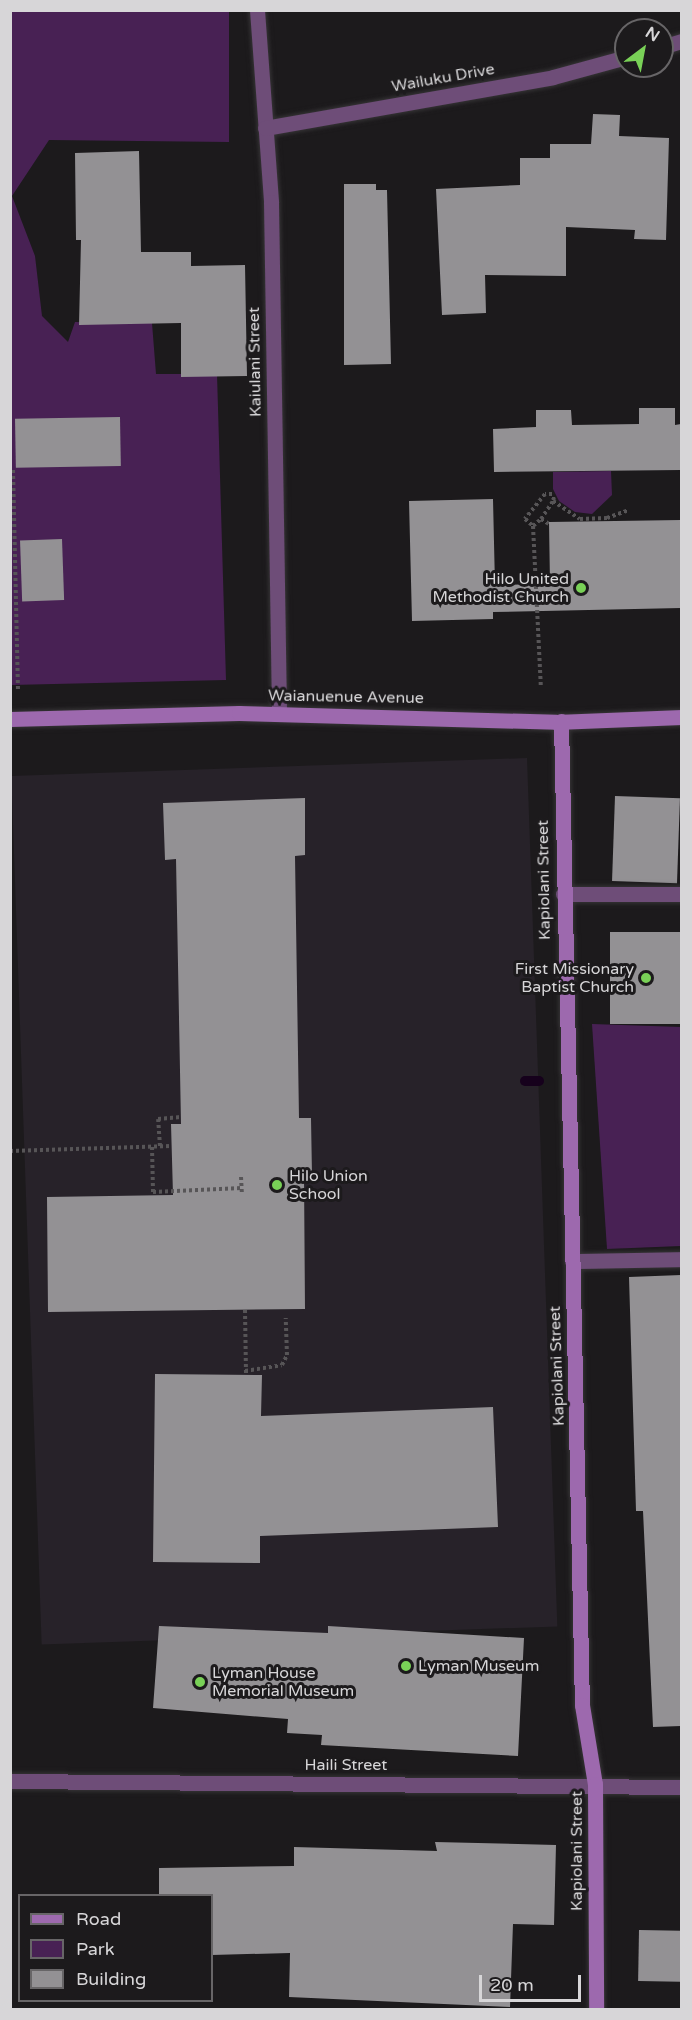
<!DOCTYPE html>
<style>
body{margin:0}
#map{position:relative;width:692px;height:2020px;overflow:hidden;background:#1c1a1c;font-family:"Varela Round",sans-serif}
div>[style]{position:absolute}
.built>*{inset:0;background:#272229;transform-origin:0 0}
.green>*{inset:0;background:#482154}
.stream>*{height:10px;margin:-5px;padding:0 5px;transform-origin:5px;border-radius:5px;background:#16011c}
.building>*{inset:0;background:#939194;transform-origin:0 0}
.path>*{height:4px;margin-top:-2px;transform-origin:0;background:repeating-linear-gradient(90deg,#575557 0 3px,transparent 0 6px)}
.roads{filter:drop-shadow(0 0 2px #363436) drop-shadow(0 0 2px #363436)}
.lane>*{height:15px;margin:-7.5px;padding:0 7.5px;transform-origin:7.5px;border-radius:7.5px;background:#6e4d78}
.street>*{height:15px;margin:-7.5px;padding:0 7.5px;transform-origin:7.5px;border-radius:7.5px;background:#6e4d78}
.secondary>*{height:15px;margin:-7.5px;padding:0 7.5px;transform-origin:7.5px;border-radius:7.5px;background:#9d69ae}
.dots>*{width:16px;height:16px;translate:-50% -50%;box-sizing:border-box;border:3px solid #1c1a1c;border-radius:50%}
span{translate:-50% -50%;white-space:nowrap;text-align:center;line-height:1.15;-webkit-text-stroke:6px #1c1a1c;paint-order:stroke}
.street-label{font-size:16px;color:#d7d6d8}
.poi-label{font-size:16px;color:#d7d6d8}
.right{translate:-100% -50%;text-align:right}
.left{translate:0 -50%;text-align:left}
.frame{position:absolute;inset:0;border:12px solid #d7d6d8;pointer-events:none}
.legend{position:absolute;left:18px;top:1894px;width:195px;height:108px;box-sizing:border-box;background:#1c1a1c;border:2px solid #676567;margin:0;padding:8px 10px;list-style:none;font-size:18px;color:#d7d6d8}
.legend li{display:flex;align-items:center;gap:12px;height:30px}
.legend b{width:30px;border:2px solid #676567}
.north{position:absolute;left:614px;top:18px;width:60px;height:60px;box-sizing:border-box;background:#1c1a1c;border:2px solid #676567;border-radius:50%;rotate:32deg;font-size:16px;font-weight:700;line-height:24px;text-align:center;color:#d7d6d8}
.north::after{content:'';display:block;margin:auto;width:21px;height:27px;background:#79d157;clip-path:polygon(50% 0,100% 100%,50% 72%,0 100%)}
.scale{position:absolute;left:479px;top:1975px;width:102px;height:27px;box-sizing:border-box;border:3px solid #d7d6d8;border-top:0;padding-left:8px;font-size:18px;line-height:21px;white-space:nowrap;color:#d7d6d8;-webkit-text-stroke:4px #1c1a1c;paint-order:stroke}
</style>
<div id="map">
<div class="built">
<div style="left:527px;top:758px;width:869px;height:516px;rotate:88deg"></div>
</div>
<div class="green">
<div style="clip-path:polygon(10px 11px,229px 11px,229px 142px,49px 140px,12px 196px,35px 256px,42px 316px,68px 342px,75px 322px,152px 323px,156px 374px,217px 374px,226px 680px,11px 685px)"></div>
<div style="clip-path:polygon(611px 471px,612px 495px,592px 514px,575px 512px,559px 501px,553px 489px,553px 472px)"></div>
<div style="clip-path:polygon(592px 1024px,681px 1027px,681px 1246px,607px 1249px)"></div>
</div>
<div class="stream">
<div style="left:525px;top:1081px;width:14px"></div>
</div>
<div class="building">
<div style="clip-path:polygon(593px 114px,620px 115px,619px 136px,669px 138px,666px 240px,634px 239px,635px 230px,566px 227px,566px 276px,485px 275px,486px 313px,442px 315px,436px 189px,520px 185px,520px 158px,550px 158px,550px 144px,591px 144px)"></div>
<div style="clip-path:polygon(139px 151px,141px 252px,191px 252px,191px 266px,245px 265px,247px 376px,181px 377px,181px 323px,79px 325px,81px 240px,76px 240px,75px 153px)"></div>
<div style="clip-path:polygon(344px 184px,376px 184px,376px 190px,387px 190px,391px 364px,344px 365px)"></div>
<div style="clip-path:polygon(639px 408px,675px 408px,675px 425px,681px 424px,681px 470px,494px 472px,493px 429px,536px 427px,536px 410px,571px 410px,572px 425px,639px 424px)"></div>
<div style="left:120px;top:417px;width:49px;height:105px;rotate:89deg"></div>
<div style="clip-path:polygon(493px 499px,495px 585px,550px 584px,549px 522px,681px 520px,681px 608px,493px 612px,493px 619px,412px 621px,409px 501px)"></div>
<div style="left:62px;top:539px;width:61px;height:42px;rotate:88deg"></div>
<div style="left:615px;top:796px;width:65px;height:85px;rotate:2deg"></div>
<div style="clip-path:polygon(305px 798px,305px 855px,295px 856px,299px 1118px,311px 1118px,312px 1175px,304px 1175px,305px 1309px,48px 1312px,47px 1197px,173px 1195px,171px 1124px,181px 1124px,176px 859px,165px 860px,163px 803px)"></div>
<div style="left:610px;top:932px;width:71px;height:92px"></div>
<div style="clip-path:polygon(681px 1275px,681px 1726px,653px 1727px,643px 1511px,636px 1511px,629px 1277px)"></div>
<div style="clip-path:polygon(155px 1374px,262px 1375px,261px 1416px,493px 1407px,498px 1527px,260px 1536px,260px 1563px,153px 1562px)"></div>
<div style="clip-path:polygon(159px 1626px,328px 1633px,328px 1626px,524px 1638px,518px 1756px,321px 1745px,322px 1735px,287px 1733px,288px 1719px,153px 1708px)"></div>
<div style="clip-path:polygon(435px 1842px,556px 1845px,554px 1925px,513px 1924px,510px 2007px,289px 1997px,290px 1953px,212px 1955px,212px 1896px,159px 1896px,159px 1868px,294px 1866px,294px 1847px,437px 1851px)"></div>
<div style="left:639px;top:1930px;width:42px;height:51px;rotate:1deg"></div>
</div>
<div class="path">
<div style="left:13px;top:470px;width:219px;rotate:88.7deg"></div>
<div style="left:553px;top:501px;width:32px;rotate:34deg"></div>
<div style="left:580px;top:519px;width:27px;rotate:-2deg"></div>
<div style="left:607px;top:518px;width:23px;rotate:-20deg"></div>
<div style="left:541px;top:519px;width:23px;rotate:-56deg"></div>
<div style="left:554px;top:500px;width:6px;rotate:-108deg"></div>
<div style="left:552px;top:494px;width:7px;rotate:180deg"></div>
<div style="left:545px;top:494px;width:32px;rotate:129deg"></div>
<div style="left:525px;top:519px;width:11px;rotate:41deg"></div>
<div style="left:533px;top:526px;width:11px;rotate:-41deg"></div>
<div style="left:541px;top:519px;width:9px;rotate:32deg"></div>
<div style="left:533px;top:526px;width:162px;rotate:87.2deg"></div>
<div style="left:160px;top:1146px;width:27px;rotate:-94deg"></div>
<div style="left:158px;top:1119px;width:23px;rotate:-5deg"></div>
<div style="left:152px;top:1147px;width:45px;rotate:88.7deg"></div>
<div style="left:153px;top:1192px;width:89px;rotate:-2.6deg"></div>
<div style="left:10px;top:1151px;width:161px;rotate:-1.8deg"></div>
<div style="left:241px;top:1177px;width:17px;rotate:87deg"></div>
<div style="left:245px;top:1310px;width:64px;rotate:89.1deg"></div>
<div style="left:245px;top:1371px;width:37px;rotate:-9deg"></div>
<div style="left:282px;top:1365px;width:11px;rotate:-63deg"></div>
<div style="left:287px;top:1355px;width:37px;rotate:-92deg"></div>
</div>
<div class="roads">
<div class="lane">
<div style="left:563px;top:894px;width:119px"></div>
<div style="left:572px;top:1261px;width:110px;rotate:-1deg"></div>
</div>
<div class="street">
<div style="left:257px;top:10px;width:193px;rotate:85.8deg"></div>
<div style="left:271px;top:202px;width:511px;rotate:89.1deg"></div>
<div style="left:662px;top:47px;width:21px;rotate:-17deg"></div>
<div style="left:265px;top:128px;width:292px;rotate:-10deg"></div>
<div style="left:553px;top:77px;width:76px;rotate:-15.3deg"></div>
<div style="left:10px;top:1781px;width:672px;rotate:0.51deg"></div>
</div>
<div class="secondary">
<div style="left:10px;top:719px;width:229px;rotate:-1.5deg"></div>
<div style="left:239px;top:713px;width:317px;rotate:1.6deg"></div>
<div style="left:556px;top:722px;width:126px;rotate:-2.3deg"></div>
<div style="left:561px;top:721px;width:984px;rotate:88.78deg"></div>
<div style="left:582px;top:1705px;width:80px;rotate:80.7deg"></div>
<div style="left:595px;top:1784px;width:226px;rotate:89.7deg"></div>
</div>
</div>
<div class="dots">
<div style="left:581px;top:588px;background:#79d157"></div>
<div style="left:646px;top:978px;background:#79d157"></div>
<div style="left:277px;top:1185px;background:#79d157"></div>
<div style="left:406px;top:1666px;background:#79d157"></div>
<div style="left:200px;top:1682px;background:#79d157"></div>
</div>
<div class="street-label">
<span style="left:443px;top:78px;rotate:-10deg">Wailuku Drive</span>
<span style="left:255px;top:362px;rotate:-91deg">Kaiulani Street</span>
<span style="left:346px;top:697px;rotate:1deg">Waianuenue Avenue</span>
<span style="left:544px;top:880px;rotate:-91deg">Kapiolani Street</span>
<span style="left:557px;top:1366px;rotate:-92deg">Kapiolani Street</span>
<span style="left:346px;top:1765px">Haili Street</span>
<span style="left:577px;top:1851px;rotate:-90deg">Kapiolani Street</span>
</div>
<div class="poi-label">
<span class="right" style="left:569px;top:588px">Hilo United<br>Methodist Church</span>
<span class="right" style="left:634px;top:978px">First Missionary<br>Baptist Church</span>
<span class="left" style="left:289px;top:1185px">Hilo Union<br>School</span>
<span class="left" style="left:418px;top:1666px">Lyman Museum</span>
<span class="left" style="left:212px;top:1682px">Lyman House<br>Memorial Museum</span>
</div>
<div class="frame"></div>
<ul class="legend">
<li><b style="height:8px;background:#9d69ae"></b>Road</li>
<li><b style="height:16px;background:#482154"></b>Park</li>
<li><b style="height:16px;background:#939194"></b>Building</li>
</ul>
<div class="north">N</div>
<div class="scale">20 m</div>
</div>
